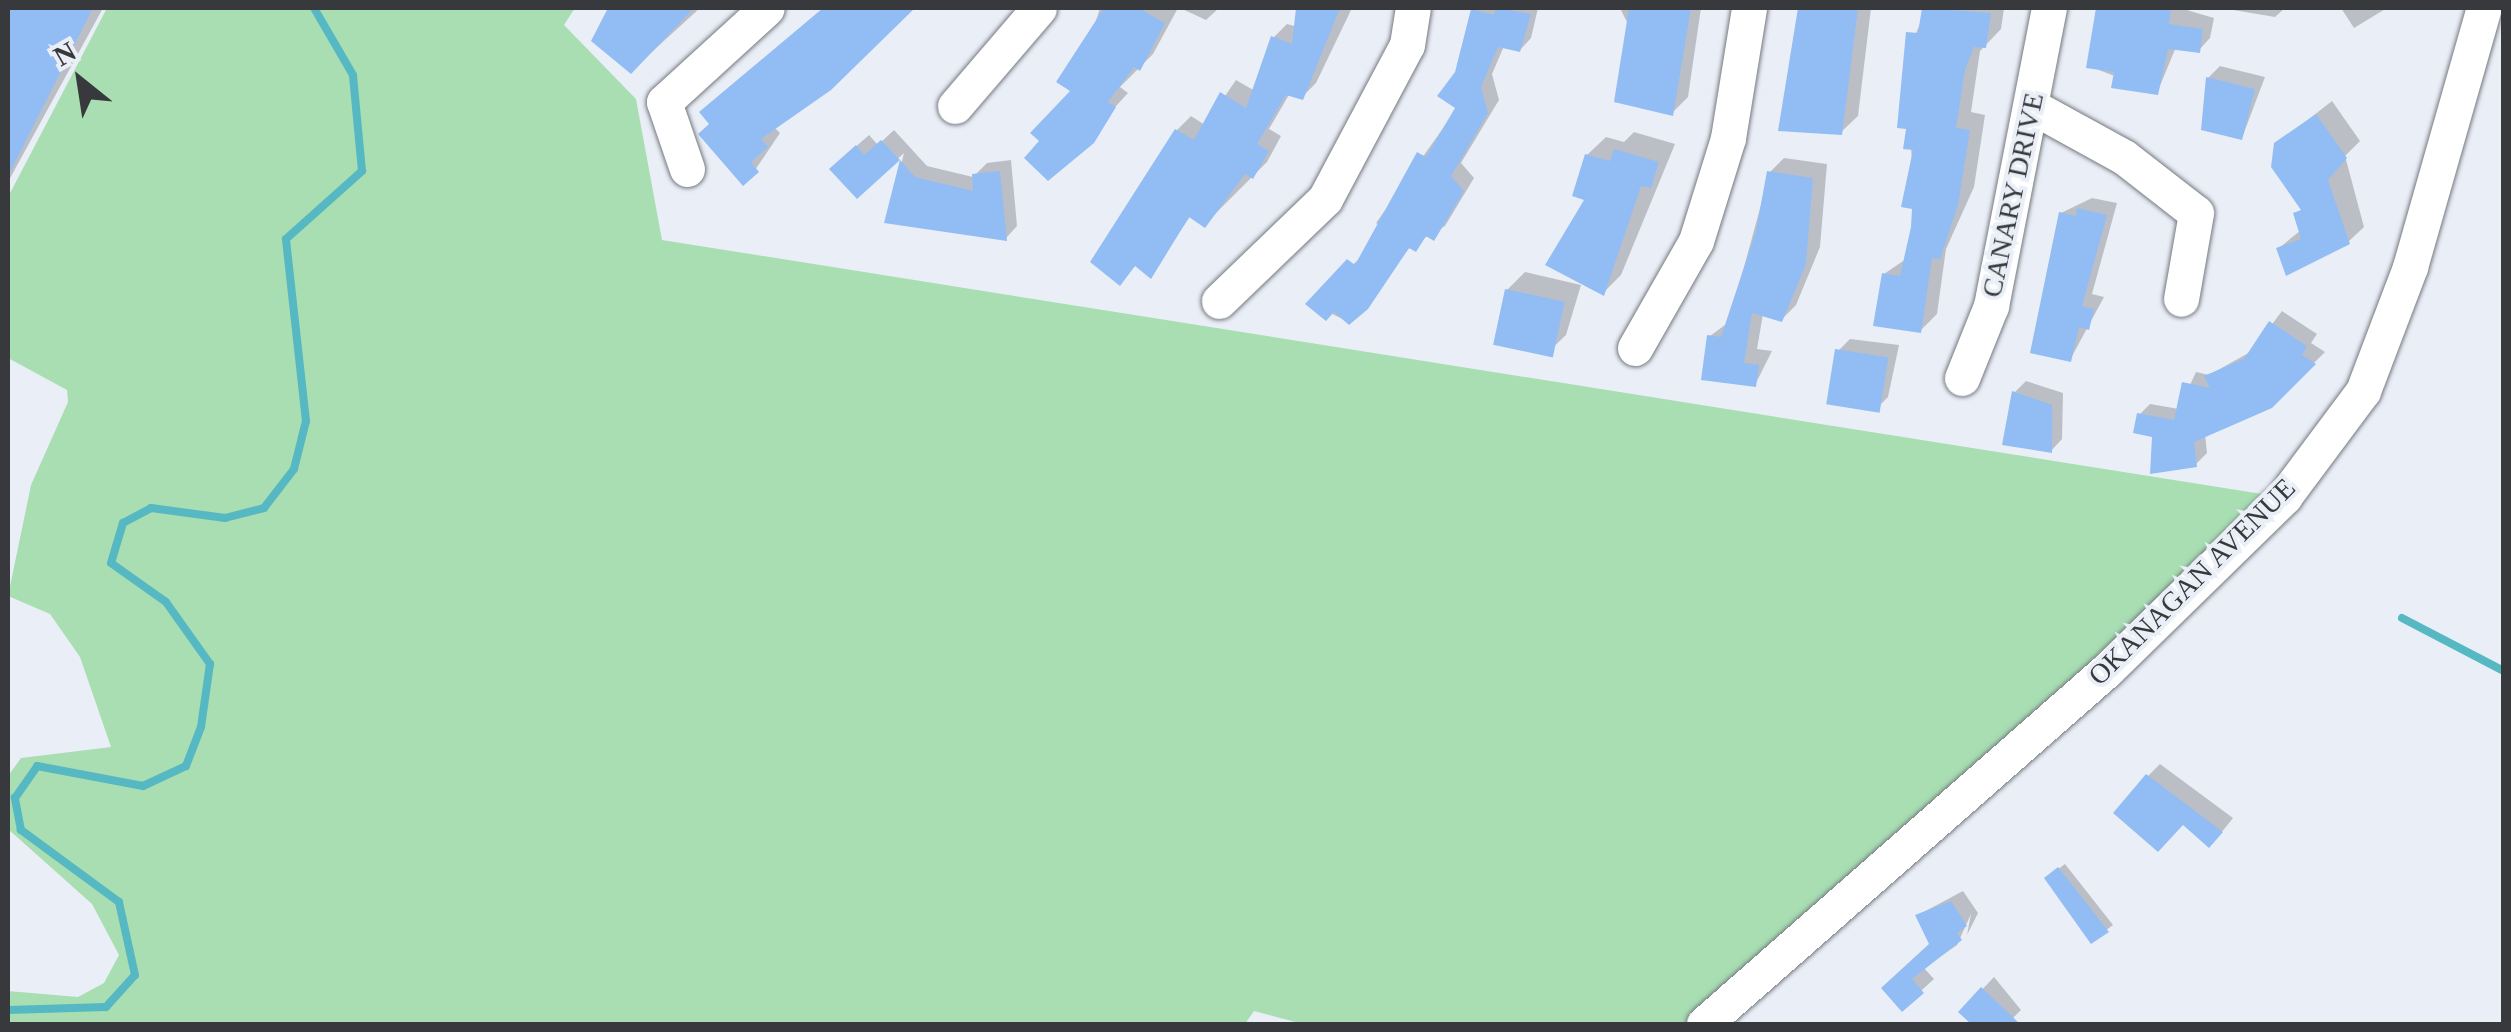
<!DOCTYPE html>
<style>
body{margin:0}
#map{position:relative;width:2511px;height:1032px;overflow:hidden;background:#eaeff7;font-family:Georgia,serif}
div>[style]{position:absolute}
.green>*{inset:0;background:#a8deb2}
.shadow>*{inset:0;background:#0003}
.stream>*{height:8px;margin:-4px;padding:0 4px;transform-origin:4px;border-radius:4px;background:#56b8c3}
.building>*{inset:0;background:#92bcf4;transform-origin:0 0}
.roads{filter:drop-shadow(0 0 2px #757980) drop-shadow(0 0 2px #757980)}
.minor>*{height:35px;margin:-17.5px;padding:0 17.5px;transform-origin:17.5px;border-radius:17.5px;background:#fff}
span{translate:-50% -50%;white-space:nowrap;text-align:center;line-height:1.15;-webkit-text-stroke:8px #eaeff7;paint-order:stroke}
.street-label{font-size:28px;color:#37393c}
.frame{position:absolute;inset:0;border:10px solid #37393c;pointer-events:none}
.north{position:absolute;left:30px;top:30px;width:100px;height:100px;-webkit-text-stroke:8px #eaeff7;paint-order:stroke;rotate:330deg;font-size:28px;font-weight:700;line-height:40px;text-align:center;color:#37393c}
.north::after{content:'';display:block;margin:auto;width:35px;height:45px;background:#37393c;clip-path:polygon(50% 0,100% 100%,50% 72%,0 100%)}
</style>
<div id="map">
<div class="green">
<div style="clip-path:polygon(107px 8px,575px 8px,564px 25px,636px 99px,662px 240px,2281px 497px,1699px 1024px,1303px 1024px,1254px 1011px,1245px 1024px,8px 1024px,8px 991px,78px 997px,104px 983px,119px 955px,92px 904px,8px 829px,8px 776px,21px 758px,111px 747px,80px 657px,50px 614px,8px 596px,31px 485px,68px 402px,67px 390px,8px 358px,8px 197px)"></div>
</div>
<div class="shadow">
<div style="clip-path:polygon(8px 8px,103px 8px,8px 182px,11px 22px)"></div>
<div style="clip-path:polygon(611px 8px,700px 8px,631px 71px,594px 40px)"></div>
<div style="clip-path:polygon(825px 8px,912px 8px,774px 127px,780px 133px,755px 170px,712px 124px,715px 100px)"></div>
<div style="clip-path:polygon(1100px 8px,1178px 8px,1153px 54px,1120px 87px,1128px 93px,1062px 165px,1043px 141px,1074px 91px)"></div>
<div style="clip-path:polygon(1180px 8px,1219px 8px,1206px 20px)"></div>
<div style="clip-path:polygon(1303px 8px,1352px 8px,1316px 83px,1302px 97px,1290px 93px,1269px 129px,1281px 136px,1267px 162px,1204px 225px,1191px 215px,1151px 275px,1137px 264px,1119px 282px,1177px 130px,1191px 116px,1205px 125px,1236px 80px,1255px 91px,1273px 38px,1287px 24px,1298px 27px)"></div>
<div style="clip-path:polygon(1538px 8px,1531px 38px,1520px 50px,1504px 46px,1492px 74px,1499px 100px,1461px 163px,1474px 178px,1445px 226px,1411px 246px,1349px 322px,1309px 303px,1366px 253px,1383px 227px,1376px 223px,1458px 107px,1473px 10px)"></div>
<div style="clip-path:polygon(1620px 8px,1701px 8px,1688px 97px,1672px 113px)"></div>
<div style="clip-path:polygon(1804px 8px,1871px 8px,1858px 116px,1841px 132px,1781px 128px)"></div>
<div style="clip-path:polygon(1927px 8px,2004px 8px,2001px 29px,1980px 51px,1971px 112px,1985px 115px,1974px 187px,1946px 249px,1937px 314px,1920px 331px,1884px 274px,1906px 259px,1915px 207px,1905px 58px)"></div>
<div style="clip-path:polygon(2098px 8px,2180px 8px,2214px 18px,2210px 38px,2199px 50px,2176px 47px,2157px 93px,2089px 66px)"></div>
<div style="clip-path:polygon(2221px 8px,2285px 8px,2275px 17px)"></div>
<div style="clip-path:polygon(2341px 8px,2387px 8px,2354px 28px)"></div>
<div style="clip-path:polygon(2220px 66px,2265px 77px,2242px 138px,2208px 78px)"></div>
<div style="clip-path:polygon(2332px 101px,2360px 141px,2345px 156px,2364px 227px,2348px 242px,2279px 248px,2301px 230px,2302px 207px,2277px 144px)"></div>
<div style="clip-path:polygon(894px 130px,927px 166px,973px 177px,987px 163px,1011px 160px,1017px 226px,1006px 238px,887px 221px,904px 153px,857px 196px,844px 157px,869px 135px,878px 145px)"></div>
<div style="clip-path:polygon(1634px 132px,1675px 144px,1621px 275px,1604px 292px,1587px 155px,1606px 137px,1624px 142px)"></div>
<div style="clip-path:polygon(1784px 158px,1827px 164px,1820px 247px,1796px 305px,1781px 320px,1763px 314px,1757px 349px,1772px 351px,1755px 385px,1710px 336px,1729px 322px,1770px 172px)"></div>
<div style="clip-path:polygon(2092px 198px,2117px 203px,2092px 294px,2104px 297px,2070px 360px,2061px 213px)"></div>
<div style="clip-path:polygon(1525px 272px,1581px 285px,1566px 335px,1547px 353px,1507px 290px)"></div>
<div style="clip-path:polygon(2282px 311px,2317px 334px,2311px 343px,2325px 352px,2271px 406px,2205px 434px,2207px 453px,2196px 464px,2154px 435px,2139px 415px,2150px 404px,2179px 409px,2196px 372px,2209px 375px,2252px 351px)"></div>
<div style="clip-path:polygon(1850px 339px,1899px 345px,1888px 397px,1876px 409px,1838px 351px)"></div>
<div style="clip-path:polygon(2026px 381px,2063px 393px,2062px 439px,2051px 451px,2014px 393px)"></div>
<div style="clip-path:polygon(2160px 764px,2233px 818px,2221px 833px,2148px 776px)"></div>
<div style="clip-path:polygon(2065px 864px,2113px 925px,2092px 941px,2053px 873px)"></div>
<div style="clip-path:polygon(1963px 891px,1978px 913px,1967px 935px,1971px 914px,1957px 945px,1924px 968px,1934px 979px,1902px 1008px,1885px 988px,1932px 944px,1918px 915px)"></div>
<div style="clip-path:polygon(1994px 977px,2021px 1010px,2007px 1024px,1988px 1024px,1988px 1016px,1975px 1024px,1961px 1012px)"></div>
</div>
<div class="stream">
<div style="left:2402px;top:618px;width:115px;rotate:27.5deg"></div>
<div style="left:8px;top:1010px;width:98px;rotate:-1.8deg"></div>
<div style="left:106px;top:1007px;width:43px;rotate:-47.8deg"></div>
<div style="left:135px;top:975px;width:75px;rotate:-102.4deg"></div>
<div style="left:119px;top:902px;width:122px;rotate:-143.7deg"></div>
<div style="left:21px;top:830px;width:33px;rotate:-101deg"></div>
<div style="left:15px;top:798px;width:39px;rotate:-55deg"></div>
<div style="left:37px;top:766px;width:108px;rotate:10.7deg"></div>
<div style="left:143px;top:786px;width:47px;rotate:-24.9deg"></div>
<div style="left:186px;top:766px;width:42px;rotate:-69deg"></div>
<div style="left:201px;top:727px;width:64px;rotate:-81.9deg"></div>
<div style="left:210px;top:664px;width:76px;rotate:-125.4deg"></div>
<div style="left:166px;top:602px;width:67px;rotate:-144.7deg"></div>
<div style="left:111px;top:563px;width:42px;rotate:-73.3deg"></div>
<div style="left:123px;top:523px;width:32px;rotate:-28deg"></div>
<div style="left:151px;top:508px;width:75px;rotate:7.7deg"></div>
<div style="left:225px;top:518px;width:40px;rotate:-14.4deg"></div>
<div style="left:264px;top:508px;width:49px;rotate:-52.4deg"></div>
<div style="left:294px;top:469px;width:49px;rotate:-76deg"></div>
<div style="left:306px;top:421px;width:183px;rotate:-96.3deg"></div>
<div style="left:286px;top:239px;width:102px;rotate:-41.8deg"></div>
<div style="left:362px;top:171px;width:96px;rotate:-95.4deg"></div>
<div style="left:353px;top:75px;width:78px;rotate:-120.2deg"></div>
</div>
<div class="building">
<div style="clip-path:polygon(8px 8px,93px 8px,8px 176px)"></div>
<div style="clip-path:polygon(608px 8px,694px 8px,631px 74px,591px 41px)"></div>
<div style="clip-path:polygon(823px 8px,915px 8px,831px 90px,761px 139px,768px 147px,751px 162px,759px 172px,743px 186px,698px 134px,709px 124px,699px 112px)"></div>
<div style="clip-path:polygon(1104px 8px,1138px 8px,1165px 23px,1140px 71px,1134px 67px,1108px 102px,1116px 107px,1094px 143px,1048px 181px,1024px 158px,1039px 141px,1030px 133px,1070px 91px,1056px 82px)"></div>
<div style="clip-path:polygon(1296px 8px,1340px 8px,1303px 100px,1286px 95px,1257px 144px,1269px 151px,1253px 179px,1245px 174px,1205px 228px,1189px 217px,1151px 279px,1135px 266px,1120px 286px,1090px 262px,1175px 129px,1194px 140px,1220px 92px,1246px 108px,1271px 36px,1292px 44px)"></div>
<div style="clip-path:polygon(1496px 8px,1531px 14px,1520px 52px,1498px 47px,1481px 87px,1488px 113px,1451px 176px,1464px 191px,1434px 241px,1426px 236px,1416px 252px,1409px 248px,1368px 309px,1349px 325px,1334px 312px,1326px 321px,1305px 304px,1347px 259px,1355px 265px,1417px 152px,1426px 157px,1455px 108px,1437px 96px,1455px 72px,1471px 9px,1494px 15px)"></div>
<div style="clip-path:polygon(1629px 8px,1691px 8px,1673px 116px,1614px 102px)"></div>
<div style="clip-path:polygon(1798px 8px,1858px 8px,1842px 135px,1778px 131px)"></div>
<div style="clip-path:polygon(1922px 8px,1991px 13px,1986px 48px,1974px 47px,1965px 70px,1956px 128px,1970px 130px,1958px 205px,1940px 259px,1932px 258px,1921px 333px,1873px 326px,1882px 273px,1900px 276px,1911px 227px,1912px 209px,1901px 207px,1913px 150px,1903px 149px,1906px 129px,1897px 128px,1906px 32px,1918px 33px)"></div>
<div style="clip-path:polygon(2096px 8px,2171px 8px,2169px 24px,2203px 29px,2200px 53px,2168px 49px,2158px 95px,2111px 88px,2114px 72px,2086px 68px)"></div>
<div style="clip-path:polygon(2206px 77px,2255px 89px,2242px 140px,2201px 130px)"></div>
<div style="clip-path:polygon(2316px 114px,2347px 158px,2328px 180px,2350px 244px,2286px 276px,2276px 248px,2301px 239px,2293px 213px,2301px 210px,2271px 167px,2274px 143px)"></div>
<div style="clip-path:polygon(881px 140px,900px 160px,857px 199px,829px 169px,856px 145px,864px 155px)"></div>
<div style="clip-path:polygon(1614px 149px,1659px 162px,1651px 188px,1641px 186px,1604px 296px,1545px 265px,1584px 200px,1572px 196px,1585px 154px,1610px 161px)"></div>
<div style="clip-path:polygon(900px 160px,915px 177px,973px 191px,972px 174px,1000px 171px,1007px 241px,884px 223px)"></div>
<div style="clip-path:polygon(1767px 171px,1813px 178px,1806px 264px,1782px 322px,1752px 313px,1744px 363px,1759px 365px,1756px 387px,1701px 380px,1707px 335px,1721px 337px,1756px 231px)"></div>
<div style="clip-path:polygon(2077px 208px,2107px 215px,2082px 306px,2094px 309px,2089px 330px,2079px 327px,2071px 362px,2030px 353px,2059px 212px,2076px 216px)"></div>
<div style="left:1505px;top:289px;width:61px;height:57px;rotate:12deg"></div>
<div style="clip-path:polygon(2269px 321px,2307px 346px,2302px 355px,2316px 364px,2272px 408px,2194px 442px,2197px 467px,2150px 474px,2152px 437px,2133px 433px,2137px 413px,2174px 420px,2182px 382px,2210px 388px,2204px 376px,2244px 359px)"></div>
<div style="left:1835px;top:349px;width:54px;height:56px;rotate:9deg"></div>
<div style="clip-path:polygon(2012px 391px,2052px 405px,2052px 453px,2002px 445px)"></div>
<div style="clip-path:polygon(2146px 774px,2223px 832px,2209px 848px,2183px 825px,2158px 852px,2113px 813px)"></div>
<div style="clip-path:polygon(2058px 867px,2109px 932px,2091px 944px,2044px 878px)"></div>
<div style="clip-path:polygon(1951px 901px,1967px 926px,1957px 933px,1962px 940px,1912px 979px,1924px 993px,1902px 1012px,1881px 988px,1929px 944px,1915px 915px)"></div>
<div style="clip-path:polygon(1981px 987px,2020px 1024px,1971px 1024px,1958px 1012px)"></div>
</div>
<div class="roads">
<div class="minor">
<div style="left:955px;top:106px;width:129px;rotate:-49.4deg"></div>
<div style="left:2033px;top:107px;width:104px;rotate:28.8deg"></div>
<div style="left:2124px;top:157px;width:91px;rotate:37.9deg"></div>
<div style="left:2196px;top:213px;width:87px;rotate:99.9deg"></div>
<div style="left:687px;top:169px;width:71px;rotate:-108.9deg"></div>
<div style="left:664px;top:102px;width:139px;rotate:-42.4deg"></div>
<div style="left:1219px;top:301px;width:147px;rotate:-43.9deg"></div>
<div style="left:1325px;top:199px;width:174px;rotate:-62deg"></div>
<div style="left:1407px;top:45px;width:37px;rotate:-81deg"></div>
<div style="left:1635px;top:348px;width:123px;rotate:-60.3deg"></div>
<div style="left:1696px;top:241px;width:108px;rotate:-72.7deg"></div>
<div style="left:1728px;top:138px;width:132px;rotate:-80.8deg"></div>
<div style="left:1962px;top:378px;width:78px;rotate:-68.1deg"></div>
<div style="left:1991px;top:306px;width:304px;rotate:-79deg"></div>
<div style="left:1704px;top:1024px;width:536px;rotate:-41.3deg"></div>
<div style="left:2107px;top:670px;width:248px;rotate:-44.3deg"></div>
<div style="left:2284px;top:497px;width:132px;rotate:-53.3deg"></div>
<div style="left:2363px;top:391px;width:133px;rotate:-69.2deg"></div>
<div style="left:2410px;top:267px;width:269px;rotate:-74.1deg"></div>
</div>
</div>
<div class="street-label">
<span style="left:2013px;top:195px;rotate:-78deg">CANARY DRIVE</span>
<span style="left:2192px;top:582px;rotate:-45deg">OKANAGAN AVENUE</span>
</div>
<div class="frame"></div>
<div class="north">N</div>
</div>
